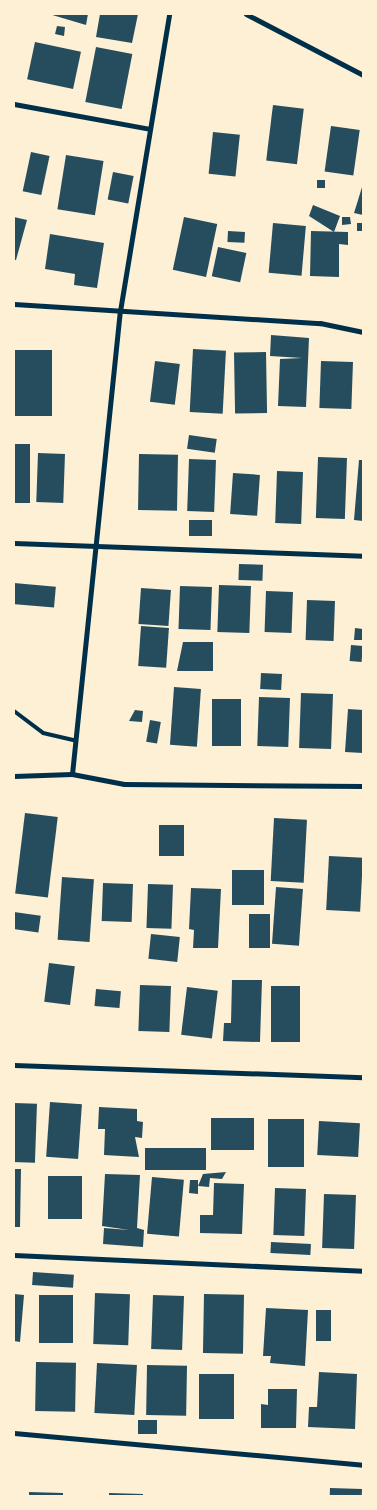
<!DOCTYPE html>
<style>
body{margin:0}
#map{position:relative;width:377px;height:1510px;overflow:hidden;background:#fdf0d5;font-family:"Roboto Condensed",sans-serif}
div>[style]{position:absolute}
.building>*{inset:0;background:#264d5e;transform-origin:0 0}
.service>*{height:4px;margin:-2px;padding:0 2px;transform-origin:2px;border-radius:2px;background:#003049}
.minor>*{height:5px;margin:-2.5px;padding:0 2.5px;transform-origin:2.5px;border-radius:2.5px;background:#003049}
span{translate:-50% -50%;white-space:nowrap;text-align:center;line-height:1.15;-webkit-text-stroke:4px #fdf0d5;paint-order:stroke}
.frame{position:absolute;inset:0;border:15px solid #fdf0d5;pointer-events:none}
</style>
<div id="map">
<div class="building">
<div style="clip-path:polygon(49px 14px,88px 14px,86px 25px)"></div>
<div style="clip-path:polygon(100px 14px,138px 14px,132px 43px,96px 37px)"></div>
<div style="clip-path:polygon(57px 26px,65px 27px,64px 36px,55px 34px)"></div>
<div style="left:35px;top:42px;width:47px;height:38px;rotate:12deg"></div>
<div style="left:96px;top:47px;width:37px;height:56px;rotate:11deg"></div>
<div style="left:273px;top:105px;width:31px;height:56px;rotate:7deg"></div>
<div style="left:331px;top:126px;width:29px;height:46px;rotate:8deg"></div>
<div style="left:213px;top:132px;width:27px;height:42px;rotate:6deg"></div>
<div style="left:31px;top:152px;width:19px;height:40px;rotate:12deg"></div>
<div style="left:66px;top:155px;width:38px;height:55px;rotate:9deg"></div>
<div style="left:113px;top:172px;width:21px;height:28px;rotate:11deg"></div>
<div style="left:317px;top:180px;width:8px;height:8px"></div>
<div style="clip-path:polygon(363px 184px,363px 215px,354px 213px)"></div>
<div style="clip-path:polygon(313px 205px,340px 216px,334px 232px,309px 216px)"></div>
<div style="clip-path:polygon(14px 217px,27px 220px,16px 260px,14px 260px)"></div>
<div style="left:184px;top:217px;width:34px;height:54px;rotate:12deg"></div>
<div style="clip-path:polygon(342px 217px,350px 217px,351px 224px,342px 225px)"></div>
<div style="left:273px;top:223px;width:33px;height:50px;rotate:5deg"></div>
<div style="left:357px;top:223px;width:6px;height:8px"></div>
<div style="left:228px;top:231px;width:17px;height:11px;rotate:3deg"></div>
<div style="clip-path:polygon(311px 231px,348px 232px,348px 245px,339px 244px,339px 277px,310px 276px)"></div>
<div style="clip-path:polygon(50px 234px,104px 243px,97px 288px,74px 285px,75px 274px,45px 269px)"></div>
<div style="left:218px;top:247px;width:29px;height:30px;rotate:12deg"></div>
<div style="clip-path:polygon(271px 335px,309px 338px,306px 407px,278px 406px,280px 359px,302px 358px,270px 356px)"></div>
<div style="left:193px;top:349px;width:33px;height:63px;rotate:3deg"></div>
<div style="left:14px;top:350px;width:38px;height:66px"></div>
<div style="left:266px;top:352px;width:61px;height:32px;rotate:89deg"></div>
<div style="left:155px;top:361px;width:25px;height:41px;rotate:7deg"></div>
<div style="left:321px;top:361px;width:32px;height:47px;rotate:2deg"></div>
<div style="left:189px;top:435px;width:28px;height:14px;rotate:8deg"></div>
<div style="left:14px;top:444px;width:16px;height:59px"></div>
<div style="left:38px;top:453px;width:27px;height:49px;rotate:2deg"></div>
<div style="left:139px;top:454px;width:39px;height:56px;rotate:1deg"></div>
<div style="left:318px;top:457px;width:29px;height:61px;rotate:2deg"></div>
<div style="left:189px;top:459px;width:27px;height:52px;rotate:2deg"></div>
<div style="clip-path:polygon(359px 460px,363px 460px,363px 521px,354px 520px)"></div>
<div style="left:277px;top:471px;width:26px;height:52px;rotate:2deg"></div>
<div style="left:233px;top:473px;width:27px;height:41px;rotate:4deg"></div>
<div style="left:189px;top:520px;width:23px;height:16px"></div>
<div style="left:239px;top:564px;width:24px;height:16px;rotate:2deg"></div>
<div style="left:14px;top:583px;width:42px;height:21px;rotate:5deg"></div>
<div style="left:219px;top:585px;width:32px;height:47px;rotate:2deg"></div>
<div style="left:180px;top:586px;width:32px;height:43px;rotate:2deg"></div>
<div style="left:141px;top:588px;width:30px;height:36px;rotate:4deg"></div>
<div style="left:266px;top:591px;width:27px;height:41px;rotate:2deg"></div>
<div style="left:307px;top:600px;width:28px;height:40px;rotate:2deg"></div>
<div style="left:141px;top:626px;width:28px;height:40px;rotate:4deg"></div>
<div style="clip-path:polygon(355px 628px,363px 629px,363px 640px,354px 640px)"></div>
<div style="clip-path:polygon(183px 642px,213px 642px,213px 671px,177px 671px)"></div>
<div style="left:351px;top:645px;width:12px;height:16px;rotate:5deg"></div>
<div style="left:261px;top:673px;width:21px;height:16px;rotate:3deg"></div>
<div style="left:174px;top:687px;width:27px;height:58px;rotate:4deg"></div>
<div style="left:301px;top:693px;width:32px;height:55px;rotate:2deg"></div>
<div style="left:259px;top:697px;width:31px;height:49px;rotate:2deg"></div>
<div style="left:212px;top:699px;width:29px;height:47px"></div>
<div style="clip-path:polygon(348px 709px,363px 710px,363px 753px,345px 752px)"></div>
<div style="clip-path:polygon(135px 710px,143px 711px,142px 722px,129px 721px)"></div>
<div style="left:150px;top:720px;width:11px;height:22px;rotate:10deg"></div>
<div style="left:25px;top:813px;width:33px;height:81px;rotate:7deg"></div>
<div style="left:274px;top:818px;width:33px;height:63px;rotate:3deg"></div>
<div style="left:159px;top:825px;width:25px;height:31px"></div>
<div style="left:329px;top:856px;width:34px;height:54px;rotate:3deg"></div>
<div style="left:232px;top:870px;width:32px;height:35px"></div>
<div style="left:62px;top:877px;width:32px;height:63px;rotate:4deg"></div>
<div style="left:103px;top:883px;width:30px;height:38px;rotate:2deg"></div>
<div style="left:148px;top:884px;width:25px;height:44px;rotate:2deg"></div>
<div style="left:276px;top:887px;width:27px;height:57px;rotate:4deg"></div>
<div style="clip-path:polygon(191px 888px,221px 889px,218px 948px,193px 948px,194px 930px,189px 929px)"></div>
<div style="left:14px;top:912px;width:27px;height:17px;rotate:8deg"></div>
<div style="left:249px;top:914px;width:21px;height:34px"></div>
<div style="left:151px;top:934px;width:29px;height:25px;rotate:6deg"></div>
<div style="left:49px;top:963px;width:26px;height:39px;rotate:7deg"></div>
<div style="clip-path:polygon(232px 980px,262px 980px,260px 1042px,223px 1041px,224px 1023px,231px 1023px)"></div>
<div style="left:140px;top:985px;width:31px;height:46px;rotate:2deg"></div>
<div style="left:271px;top:986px;width:29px;height:56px"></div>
<div style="left:187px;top:987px;width:31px;height:48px;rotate:7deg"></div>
<div style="left:96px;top:989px;width:25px;height:17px;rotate:5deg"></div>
<div style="left:50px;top:1102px;width:32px;height:55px;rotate:4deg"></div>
<div style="left:14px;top:1103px;width:23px;height:59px;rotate:2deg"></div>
<div style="clip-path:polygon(99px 1107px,137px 1109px,137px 1121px,143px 1122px,142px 1138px,135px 1137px,139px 1157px,104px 1155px,105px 1129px,98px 1129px)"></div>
<div style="left:211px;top:1118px;width:43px;height:32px"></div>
<div style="left:268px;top:1119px;width:36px;height:48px"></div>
<div style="left:319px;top:1121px;width:41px;height:34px;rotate:3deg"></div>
<div style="left:206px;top:1148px;width:22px;height:61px;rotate:90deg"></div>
<div style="clip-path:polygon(14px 1169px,21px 1169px,20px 1227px,14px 1227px)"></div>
<div style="clip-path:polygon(226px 1172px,222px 1179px,210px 1178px,209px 1187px,198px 1186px,203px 1174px)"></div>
<div style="clip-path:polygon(105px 1174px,140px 1175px,137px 1228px,144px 1230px,143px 1247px,103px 1244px,104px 1228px,129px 1230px,102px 1226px)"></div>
<div style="left:48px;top:1176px;width:34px;height:43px"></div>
<div style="left:152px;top:1177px;width:32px;height:57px;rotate:5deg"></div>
<div style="clip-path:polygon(190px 1180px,198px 1180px,198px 1194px,189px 1193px)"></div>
<div style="clip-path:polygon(214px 1183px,244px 1184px,242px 1234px,200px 1233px,200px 1215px,213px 1215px)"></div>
<div style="left:275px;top:1188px;width:31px;height:47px;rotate:2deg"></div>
<div style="left:324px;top:1194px;width:32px;height:54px;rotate:2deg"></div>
<div style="left:271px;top:1242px;width:40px;height:11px;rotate:3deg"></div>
<div style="left:33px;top:1272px;width:41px;height:13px;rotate:4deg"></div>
<div style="left:95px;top:1293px;width:35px;height:51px;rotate:2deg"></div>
<div style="clip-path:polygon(14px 1294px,24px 1295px,20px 1342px,14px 1341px)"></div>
<div style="left:204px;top:1294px;width:40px;height:59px;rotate:1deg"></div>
<div style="left:39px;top:1295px;width:34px;height:48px"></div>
<div style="left:153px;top:1295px;width:31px;height:54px;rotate:2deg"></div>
<div style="clip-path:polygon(266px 1308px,308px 1310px,305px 1366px,270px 1363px,271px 1356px,263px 1356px)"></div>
<div style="left:331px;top:1310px;width:31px;height:15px;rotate:90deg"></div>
<div style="left:36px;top:1362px;width:40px;height:49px;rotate:1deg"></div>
<div style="left:97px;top:1363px;width:40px;height:50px;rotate:3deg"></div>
<div style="left:147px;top:1365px;width:40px;height:50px;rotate:1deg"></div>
<div style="clip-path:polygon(319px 1372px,357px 1374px,355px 1429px,308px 1427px,309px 1407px,317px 1407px)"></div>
<div style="left:199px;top:1374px;width:35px;height:45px"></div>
<div style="clip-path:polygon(268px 1389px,297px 1389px,296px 1428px,261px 1428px,261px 1404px,268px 1405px)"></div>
<div style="left:157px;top:1420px;width:14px;height:19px;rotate:90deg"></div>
<div style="left:330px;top:1488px;width:32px;height:8px;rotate:2deg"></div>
<div style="clip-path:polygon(29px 1492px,63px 1493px,63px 1496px,29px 1496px)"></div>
<div style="clip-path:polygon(109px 1493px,143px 1494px,143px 1496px,109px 1496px)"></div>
</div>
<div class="service">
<div style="left:14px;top:711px;width:36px;rotate:37deg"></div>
<div style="left:43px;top:733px;width:32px;rotate:13deg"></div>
</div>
<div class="minor">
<div style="left:246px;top:14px;width:132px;rotate:27.5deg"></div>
<div style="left:14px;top:104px;width:138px;rotate:10.4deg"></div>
<div style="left:14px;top:304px;width:307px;rotate:3.6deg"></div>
<div style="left:320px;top:323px;width:44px;rotate:11.8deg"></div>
<div style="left:14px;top:543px;width:349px;rotate:2.1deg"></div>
<div style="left:72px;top:774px;width:53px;rotate:10.9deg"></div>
<div style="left:124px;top:784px;width:239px;rotate:0.5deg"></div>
<div style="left:14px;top:776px;width:58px;rotate:-2deg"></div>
<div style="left:72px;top:774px;width:465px;rotate:-84.1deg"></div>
<div style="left:120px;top:311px;width:301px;rotate:-80.6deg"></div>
<div style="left:14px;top:1065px;width:349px;rotate:2deg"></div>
<div style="left:14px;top:1255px;width:349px;rotate:2.6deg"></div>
<div style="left:14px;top:1433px;width:350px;rotate:5.2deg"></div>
</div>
<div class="frame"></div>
</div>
